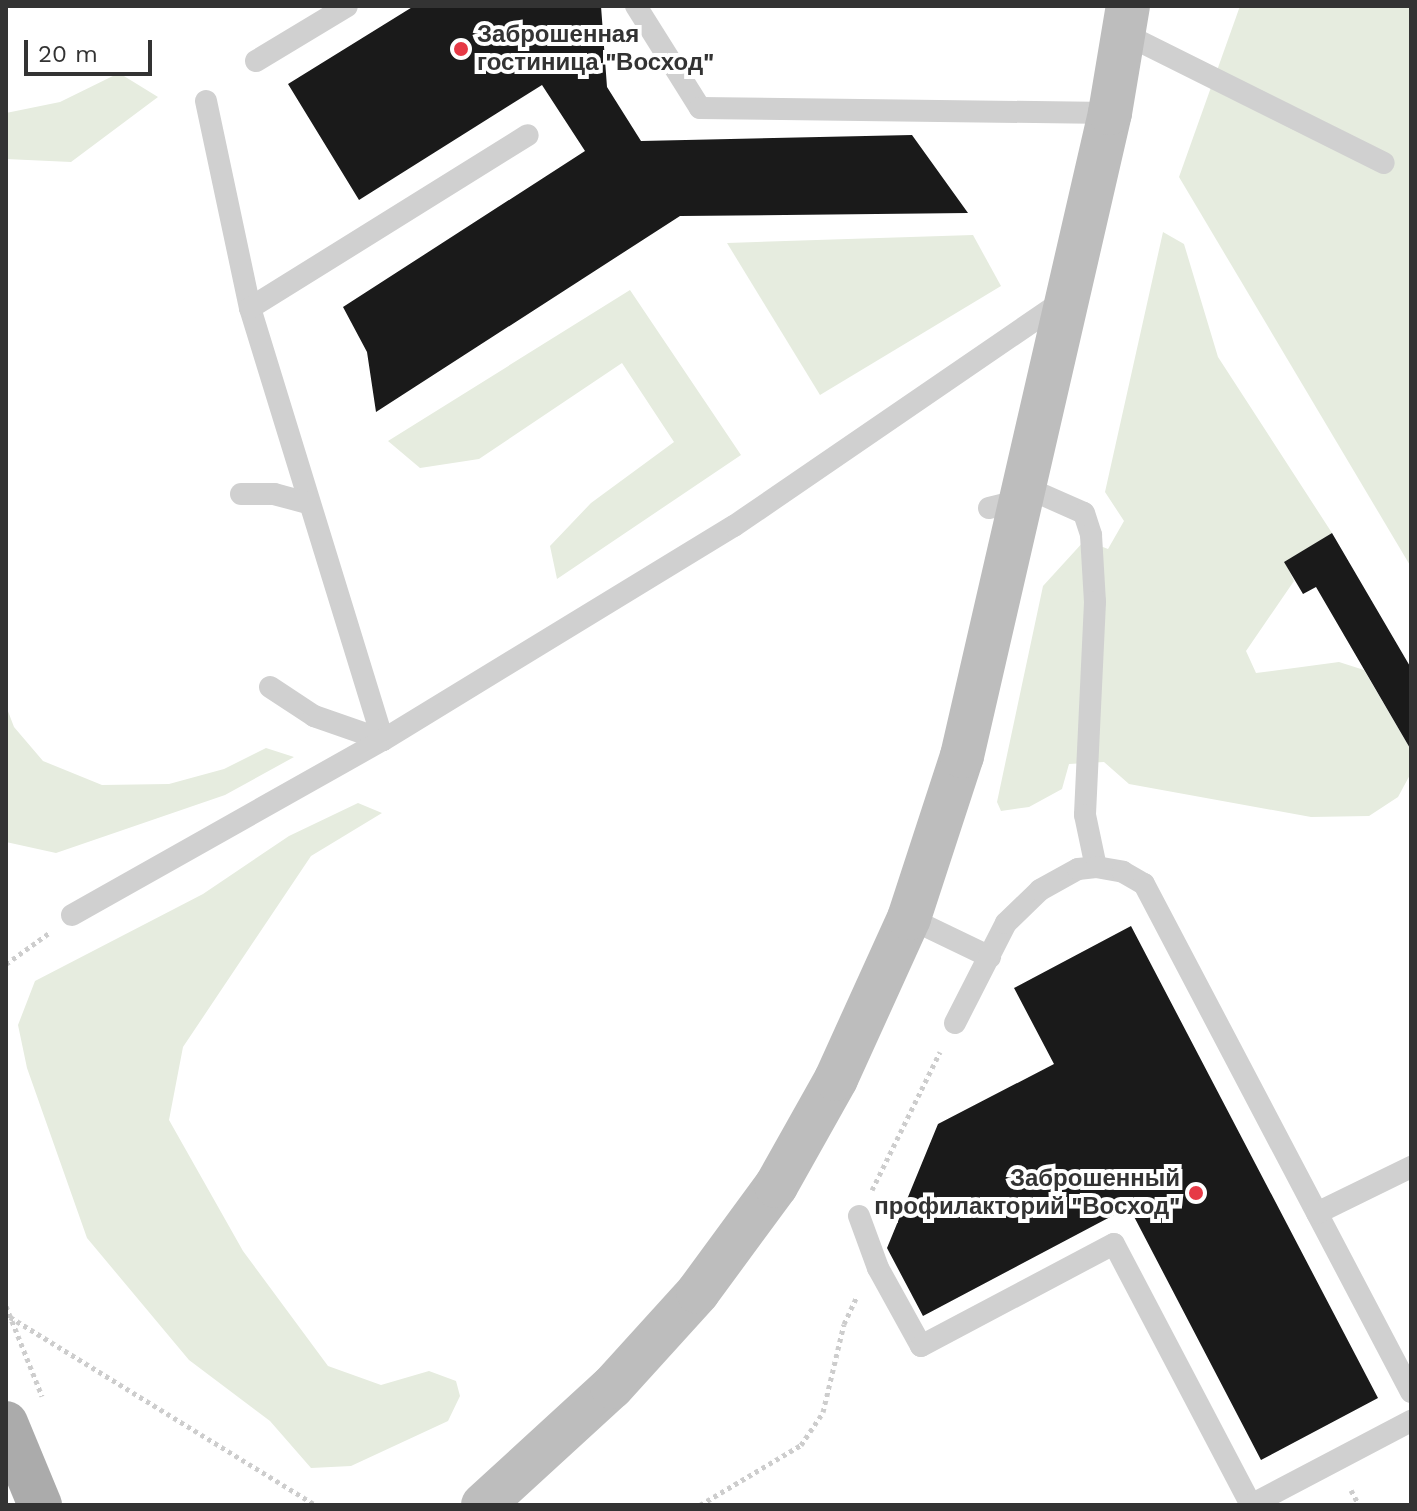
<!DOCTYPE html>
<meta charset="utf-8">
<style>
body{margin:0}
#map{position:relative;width:1417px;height:1511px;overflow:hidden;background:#fff;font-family:"Work Sans",sans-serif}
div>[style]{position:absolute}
.green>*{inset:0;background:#e6ecdf}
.building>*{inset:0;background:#1a1a1a}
.path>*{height:5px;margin-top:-2.5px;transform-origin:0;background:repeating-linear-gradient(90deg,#cdcdcd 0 4px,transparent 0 8px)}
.lane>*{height:22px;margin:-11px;padding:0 11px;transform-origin:11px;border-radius:11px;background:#d0d0d0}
.secondary>*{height:44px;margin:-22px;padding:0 22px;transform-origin:22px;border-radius:22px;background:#bdbdbd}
.primary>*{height:44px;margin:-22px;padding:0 22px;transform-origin:22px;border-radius:22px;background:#ababab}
.dots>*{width:22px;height:22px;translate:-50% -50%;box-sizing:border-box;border:4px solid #fff;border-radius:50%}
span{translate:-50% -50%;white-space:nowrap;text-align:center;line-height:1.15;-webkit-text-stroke:8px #fff;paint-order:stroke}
.poi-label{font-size:24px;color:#333;font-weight:700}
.left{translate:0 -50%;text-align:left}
.right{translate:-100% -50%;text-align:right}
.frame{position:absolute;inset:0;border:8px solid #333;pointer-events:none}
.scale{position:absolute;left:24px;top:40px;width:128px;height:36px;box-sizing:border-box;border:4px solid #333;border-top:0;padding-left:10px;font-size:24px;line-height:28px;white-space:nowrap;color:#333;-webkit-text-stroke:6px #fff;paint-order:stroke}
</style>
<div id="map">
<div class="green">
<div style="clip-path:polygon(1240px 6px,1411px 6px,1411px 567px,1179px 177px)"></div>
<div style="clip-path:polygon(119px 73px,158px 97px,71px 162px,6px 159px,6px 113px,60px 102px)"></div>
<div style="clip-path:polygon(1163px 232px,1184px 244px,1218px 357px,1332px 533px,1285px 562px,1294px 581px,1246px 651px,1256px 673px,1339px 662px,1364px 670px,1411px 750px,1411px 773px,1398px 797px,1369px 816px,1311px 817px,1129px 784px,1104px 762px,1069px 764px,1062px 789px,1029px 807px,1001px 811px,997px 802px,1043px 586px,1085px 540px,1108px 549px,1124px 521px,1105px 492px)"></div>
<div style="clip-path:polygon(973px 235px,1001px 286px,820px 395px,727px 243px)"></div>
<div style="clip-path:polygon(630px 290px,741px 455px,557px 579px,550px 546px,591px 503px,674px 442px,622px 363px,479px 459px,420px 468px,388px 441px)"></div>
<div style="clip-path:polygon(6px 706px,14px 727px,43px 761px,102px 785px,169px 784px,224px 769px,266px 748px,294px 757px,225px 795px,56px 853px,6px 842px)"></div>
<div style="clip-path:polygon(358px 803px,382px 813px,311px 856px,183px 1047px,169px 1120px,243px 1251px,328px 1366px,381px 1385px,429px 1371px,456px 1381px,460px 1396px,448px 1421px,351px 1466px,311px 1468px,270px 1421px,189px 1360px,87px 1238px,27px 1068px,18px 1025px,35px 981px,203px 894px,289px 836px)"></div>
</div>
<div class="building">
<div style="clip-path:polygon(414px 6px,601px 6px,607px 87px,641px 141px,912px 135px,968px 213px,680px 216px,376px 412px,367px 352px,343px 307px,585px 151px,542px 85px,359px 200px,288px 84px)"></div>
<div style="clip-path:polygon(1332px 533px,1411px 668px,1411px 750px,1316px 587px,1303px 594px,1284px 562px)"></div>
<div style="clip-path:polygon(1131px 926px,1378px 1398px,1261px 1460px,1129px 1207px,923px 1316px,887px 1248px,938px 1124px,1054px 1064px,1014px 988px)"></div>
</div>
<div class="path">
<div style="left:6px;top:964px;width:53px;rotate:-35.8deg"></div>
<div style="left:872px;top:1190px;width:154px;rotate:-63.8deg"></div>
<div style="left:6px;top:1306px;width:97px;rotate:68.2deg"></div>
<div style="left:10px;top:1317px;width:358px;rotate:31.6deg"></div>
<div style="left:1351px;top:1490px;width:17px;rotate:62deg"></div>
<div style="left:700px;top:1505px;width:117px;rotate:-30.7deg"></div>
<div style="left:801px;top:1445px;width:40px;rotate:-56deg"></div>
<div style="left:823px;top:1412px;width:90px;rotate:-76.6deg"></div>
<div style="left:844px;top:1324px;width:29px;rotate:-65deg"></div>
</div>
<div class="lane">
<div style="left:636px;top:6px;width:120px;rotate:57.9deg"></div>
<div style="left:700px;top:108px;width:410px;rotate:0.7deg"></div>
<div style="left:1125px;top:34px;width:289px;rotate:26.5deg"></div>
<div style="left:256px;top:61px;width:106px;rotate:-31.1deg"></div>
<div style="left:206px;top:101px;width:212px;rotate:78deg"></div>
<div style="left:250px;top:308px;width:452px;rotate:72.9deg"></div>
<div style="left:250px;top:308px;width:327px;rotate:-31.9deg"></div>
<div style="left:1025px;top:487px;width:64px;rotate:23.8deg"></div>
<div style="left:1084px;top:513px;width:23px;rotate:72deg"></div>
<div style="left:1091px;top:535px;width:67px;rotate:86.6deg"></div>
<div style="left:1095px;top:602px;width:213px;rotate:92.7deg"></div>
<div style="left:1085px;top:815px;width:53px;rotate:78.1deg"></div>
<div style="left:241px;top:494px;width:33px"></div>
<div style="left:274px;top:494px;width:34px;rotate:15deg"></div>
<div style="left:989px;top:508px;width:34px;rotate:-14deg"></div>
<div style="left:270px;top:687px;width:53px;rotate:33.4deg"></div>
<div style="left:314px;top:716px;width:73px;rotate:19.2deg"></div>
<div style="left:72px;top:915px;width:357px;rotate:-29.4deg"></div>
<div style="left:383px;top:740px;width:411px;rotate:-31.4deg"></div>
<div style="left:734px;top:526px;width:399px;rotate:-34.4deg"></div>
<div style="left:909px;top:918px;width:90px;rotate:25.7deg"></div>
<div style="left:955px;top:1023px;width:112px;rotate:-63deg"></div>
<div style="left:1006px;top:923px;width:47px;rotate:-44.1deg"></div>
<div style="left:1040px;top:890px;width:43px;rotate:-28.9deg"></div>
<div style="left:1078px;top:869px;width:18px;rotate:-6deg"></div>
<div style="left:1096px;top:867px;width:27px;rotate:10deg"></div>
<div style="left:1123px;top:872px;width:24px;rotate:30deg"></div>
<div style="left:1144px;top:884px;width:574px;rotate:62.27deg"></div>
<div style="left:1317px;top:1213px;width:105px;rotate:-26.1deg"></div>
<div style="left:859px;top:1216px;width:55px;rotate:69.9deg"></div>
<div style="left:878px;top:1268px;width:89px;rotate:61.1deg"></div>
<div style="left:921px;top:1346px;width:218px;rotate:-27.9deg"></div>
<div style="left:1114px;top:1244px;width:295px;rotate:62.3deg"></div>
<div style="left:1251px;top:1505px;width:181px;rotate:-27.7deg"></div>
</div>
<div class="secondary">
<div style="left:483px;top:1505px;width:175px;rotate:-42.5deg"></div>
<div style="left:612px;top:1387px;width:128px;rotate:-47.8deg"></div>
<div style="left:698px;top:1292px;width:132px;rotate:-53.7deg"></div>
<div style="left:776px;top:1186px;width:123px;rotate:-60.7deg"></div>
<div style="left:836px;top:1079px;width:177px;rotate:-65.6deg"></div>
<div style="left:909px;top:918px;width:170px;rotate:-71.9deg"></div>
<div style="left:962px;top:756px;width:660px;rotate:-77.04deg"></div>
<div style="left:1110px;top:113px;width:109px;rotate:-80.5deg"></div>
</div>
<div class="primary">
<div style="left:6px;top:1423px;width:89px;rotate:67.5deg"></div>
</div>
<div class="dots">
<div style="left:461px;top:49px;background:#e63946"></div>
<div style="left:1196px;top:1193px;background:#e63946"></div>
</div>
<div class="poi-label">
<span class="left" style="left:477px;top:49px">Заброшенная<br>гостиница "Восход"</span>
<span class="right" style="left:1180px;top:1193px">Заброшенный<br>профилакторий "Восход"</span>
</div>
<div class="frame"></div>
<div class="scale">20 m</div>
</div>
